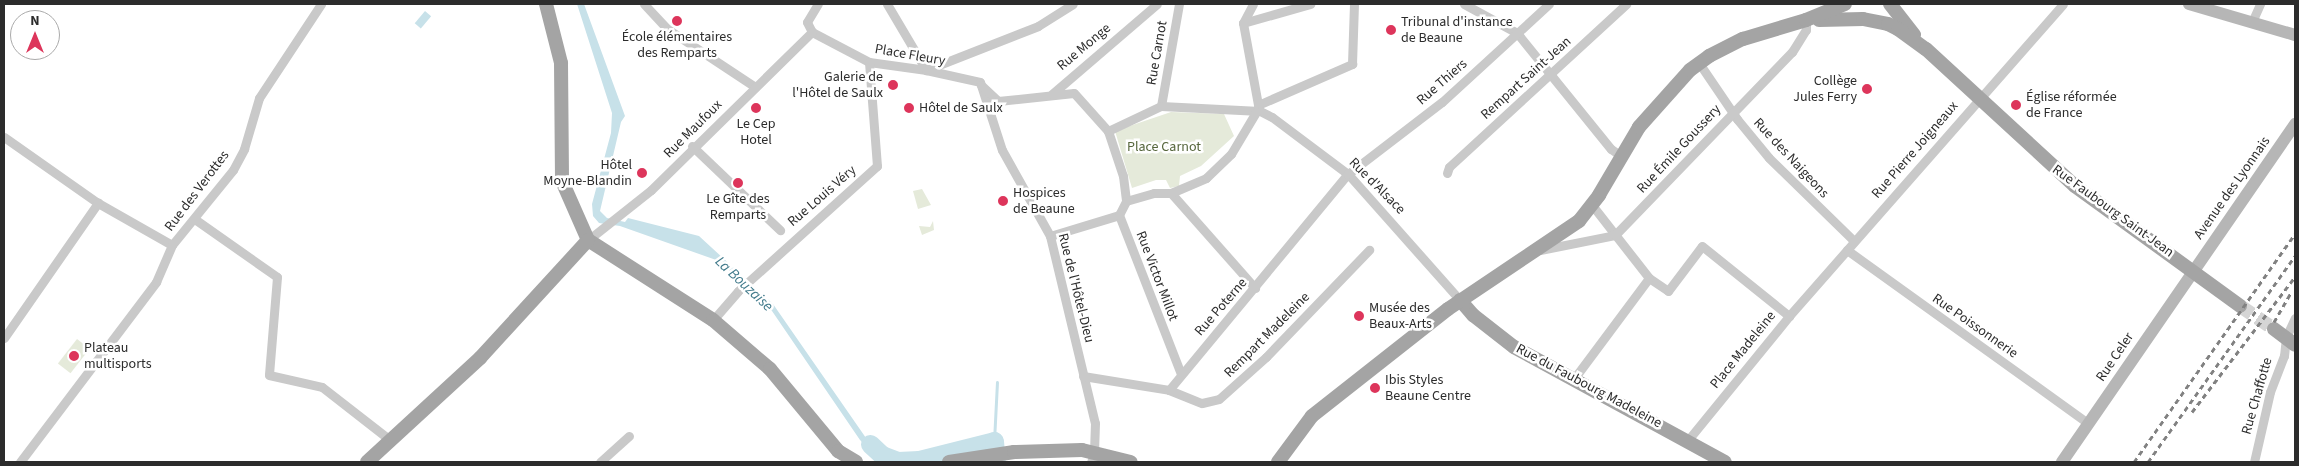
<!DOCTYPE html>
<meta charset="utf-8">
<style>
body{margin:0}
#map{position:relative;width:2299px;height:466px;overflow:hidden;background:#fff;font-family:"Source Sans 3",sans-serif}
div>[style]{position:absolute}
.green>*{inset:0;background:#e5eada;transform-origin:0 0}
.water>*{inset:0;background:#c7e1e9;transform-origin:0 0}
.stream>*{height:3px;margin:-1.5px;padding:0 1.5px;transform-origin:1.5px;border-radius:1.5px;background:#c7e1e9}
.river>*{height:19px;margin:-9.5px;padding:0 9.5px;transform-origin:9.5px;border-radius:9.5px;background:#c7e1e9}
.primary-tunnel>*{height:14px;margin-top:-7px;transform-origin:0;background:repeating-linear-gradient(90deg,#d5d5d5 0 14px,transparent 0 21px)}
.street>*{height:9px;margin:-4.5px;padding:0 4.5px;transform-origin:4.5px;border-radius:4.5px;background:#c9c9c9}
.secondary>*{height:12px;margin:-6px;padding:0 6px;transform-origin:6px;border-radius:6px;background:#b6b6b6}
.primary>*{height:14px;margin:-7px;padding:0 7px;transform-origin:7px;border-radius:7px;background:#a4a4a4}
.rail>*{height:3px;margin-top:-1.5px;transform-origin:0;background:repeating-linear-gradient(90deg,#818181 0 5px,transparent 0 9px)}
.dots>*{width:14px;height:14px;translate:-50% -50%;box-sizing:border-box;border:2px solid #fff;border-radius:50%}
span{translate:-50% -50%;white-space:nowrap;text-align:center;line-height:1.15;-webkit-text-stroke:5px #fff;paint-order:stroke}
.poi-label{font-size:14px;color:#2c2c2c}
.left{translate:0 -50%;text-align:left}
.right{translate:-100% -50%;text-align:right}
.street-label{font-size:14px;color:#2c2c2c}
.park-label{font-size:14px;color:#56663c}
.water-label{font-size:15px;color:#3f798a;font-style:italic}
.frame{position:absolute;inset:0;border:5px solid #2c2c2c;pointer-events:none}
.north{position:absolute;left:10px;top:10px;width:50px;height:50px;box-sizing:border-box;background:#fff;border:1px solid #ababab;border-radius:50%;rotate:0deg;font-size:14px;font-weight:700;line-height:20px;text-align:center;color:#2c2c2c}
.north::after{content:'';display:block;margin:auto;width:18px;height:22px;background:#dd355b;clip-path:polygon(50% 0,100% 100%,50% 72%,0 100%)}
</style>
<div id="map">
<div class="green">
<div style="clip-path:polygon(1171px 112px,1224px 114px,1234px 136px,1201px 166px,1180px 176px,1179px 186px,1170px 188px,1166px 180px,1156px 180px,1132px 188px,1115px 131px)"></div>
<div style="clip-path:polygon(922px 189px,931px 205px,918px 209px,913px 191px)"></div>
<div style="clip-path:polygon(933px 221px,934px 230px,922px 235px,919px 226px,930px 227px)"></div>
<div style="left:77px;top:339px;width:16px;height:31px;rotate:38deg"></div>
</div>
<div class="water">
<div style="clip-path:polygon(577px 4px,584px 4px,625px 116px,621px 122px,600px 211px,607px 218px,625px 222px,628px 218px,699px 236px,773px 304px,866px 438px,890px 456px,890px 462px,872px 452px,860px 440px,772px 311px,719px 261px,620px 226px,599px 223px,593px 216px,592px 204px,611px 133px,612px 113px)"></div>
<div style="left:425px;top:11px;width:8px;height:16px;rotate:40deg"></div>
</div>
<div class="stream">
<div style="left:994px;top:441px;width:59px;rotate:-87.1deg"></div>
</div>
<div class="river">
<div style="left:870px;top:444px;width:16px;rotate:43deg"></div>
<div style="left:882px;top:455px;width:17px;rotate:21deg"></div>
<div style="left:898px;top:461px;width:21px;rotate:-3deg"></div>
<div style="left:919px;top:460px;width:77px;rotate:-14.2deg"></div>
<div style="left:994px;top:441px;width:21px;rotate:85deg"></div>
</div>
<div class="primary-tunnel">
<div style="left:2240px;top:306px;width:41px;rotate:34.1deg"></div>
</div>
<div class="street">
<div style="left:644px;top:4px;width:33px;rotate:47deg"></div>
<div style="left:666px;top:28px;width:107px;rotate:33.5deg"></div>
<div style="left:887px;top:4px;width:77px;rotate:59.4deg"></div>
<div style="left:1464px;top:4px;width:60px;rotate:28.7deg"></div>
<div style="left:1517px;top:33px;width:149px;rotate:51deg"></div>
<div style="left:1611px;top:149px;width:11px;rotate:34deg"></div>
<div style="left:2252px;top:22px;width:20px;rotate:-66deg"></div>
<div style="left:1243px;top:23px;width:88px;rotate:79.6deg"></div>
<div style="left:1243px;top:23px;width:70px;rotate:-15.8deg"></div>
<div style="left:1243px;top:23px;width:21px;rotate:-62deg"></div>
<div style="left:812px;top:32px;width:64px;rotate:27.8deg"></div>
<div style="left:869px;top:62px;width:58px;rotate:8deg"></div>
<div style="left:926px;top:70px;width:55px;rotate:12.5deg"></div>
<div style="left:812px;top:32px;width:11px;rotate:-117deg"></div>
<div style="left:807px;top:22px;width:21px;rotate:-59deg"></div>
<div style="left:1699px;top:63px;width:68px;rotate:55.8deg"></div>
<div style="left:1737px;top:119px;width:50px;rotate:50.6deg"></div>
<div style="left:1769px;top:158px;width:119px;rotate:44.3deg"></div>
<div style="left:926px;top:70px;width:120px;rotate:-21.4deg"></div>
<div style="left:1038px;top:26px;width:41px;rotate:-32.2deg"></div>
<div style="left:980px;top:82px;width:71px;rotate:72.1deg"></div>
<div style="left:1002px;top:150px;width:98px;rotate:60.8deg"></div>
<div style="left:1050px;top:236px;width:192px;rotate:76.5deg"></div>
<div style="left:1095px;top:423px;width:30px;rotate:92deg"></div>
<div style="left:1094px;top:453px;width:9px;rotate:108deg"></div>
<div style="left:981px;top:85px;width:23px;rotate:43deg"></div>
<div style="left:998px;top:101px;width:76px;rotate:-6deg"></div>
<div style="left:1074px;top:93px;width:51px;rotate:48.2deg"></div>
<div style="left:1108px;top:131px;width:47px;rotate:71.6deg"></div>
<div style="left:1123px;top:176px;width:25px;rotate:83deg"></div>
<div style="left:1052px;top:94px;width:138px;rotate:-40.6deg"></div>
<div style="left:1258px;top:105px;width:103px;rotate:-23.6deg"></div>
<div style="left:1352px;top:64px;width:60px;rotate:-88.1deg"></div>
<div style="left:1161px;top:106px;width:104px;rotate:-80deg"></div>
<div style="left:1108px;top:131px;width:59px;rotate:-25.3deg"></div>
<div style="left:1161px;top:106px;width:99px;rotate:2.9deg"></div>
<div style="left:1260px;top:111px;width:13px;rotate:27deg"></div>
<div style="left:1272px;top:117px;width:95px;rotate:36.9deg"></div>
<div style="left:1348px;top:174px;width:169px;rotate:48.4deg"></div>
<div style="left:4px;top:137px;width:115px;rotate:35.1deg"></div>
<div style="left:98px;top:203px;width:85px;rotate:29.6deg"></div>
<div style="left:692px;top:146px;width:122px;rotate:43.7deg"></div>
<div style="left:1447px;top:173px;width:6px;rotate:-72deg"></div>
<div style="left:1449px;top:167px;width:241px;rotate:-42.6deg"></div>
<div style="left:1171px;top:193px;width:127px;rotate:48.5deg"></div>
<div style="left:1126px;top:201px;width:29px;rotate:-16deg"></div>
<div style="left:1154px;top:193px;width:17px"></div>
<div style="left:1171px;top:193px;width:38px;rotate:-23deg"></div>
<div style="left:1206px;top:178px;width:35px;rotate:-44deg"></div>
<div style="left:1231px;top:154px;width:49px;rotate:-59.2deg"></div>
<div style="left:1592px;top:205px;width:93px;rotate:52deg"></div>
<div style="left:1649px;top:278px;width:23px;rotate:34deg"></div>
<div style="left:1668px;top:291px;width:56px;rotate:-52.9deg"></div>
<div style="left:1702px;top:246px;width:112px;rotate:38.8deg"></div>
<div style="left:1119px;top:215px;width:171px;rotate:68.7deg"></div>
<div style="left:196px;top:220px;width:99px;rotate:35.1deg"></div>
<div style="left:277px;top:277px;width:98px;rotate:94.7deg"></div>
<div style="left:269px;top:375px;width:54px;rotate:12.8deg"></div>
<div style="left:322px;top:387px;width:86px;rotate:37.9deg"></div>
<div style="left:1050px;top:236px;width:72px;rotate:-16.9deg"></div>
<div style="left:1119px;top:215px;width:16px;rotate:-63deg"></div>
<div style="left:588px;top:240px;width:80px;rotate:-38.4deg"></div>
<div style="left:651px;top:190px;width:226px;rotate:-44.5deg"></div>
<div style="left:1540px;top:250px;width:76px;rotate:-11.3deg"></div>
<div style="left:1615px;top:235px;width:255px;rotate:-46deg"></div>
<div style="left:1792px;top:52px;width:26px;rotate:-58deg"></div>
<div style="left:1806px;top:30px;width:10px;rotate:-90deg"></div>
<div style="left:1847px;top:250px;width:297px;rotate:35.7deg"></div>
<div style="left:713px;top:320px;width:38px;rotate:-49deg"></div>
<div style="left:738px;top:291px;width:187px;rotate:-42deg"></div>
<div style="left:877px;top:166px;width:104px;rotate:-94.4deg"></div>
<div style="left:4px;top:338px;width:165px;rotate:-55.2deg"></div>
<div style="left:1083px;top:376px;width:87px;rotate:9.2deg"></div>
<div style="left:1169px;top:390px;width:35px;rotate:22deg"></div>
<div style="left:1202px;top:403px;width:17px;rotate:-13deg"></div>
<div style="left:1219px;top:399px;width:63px;rotate:-41.8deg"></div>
<div style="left:1266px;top:357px;width:149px;rotate:-46.1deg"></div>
<div style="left:1573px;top:380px;width:127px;rotate:-53.3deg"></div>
<div style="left:1169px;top:390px;width:281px;rotate:-50.4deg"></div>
<div style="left:1348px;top:174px;width:118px;rotate:-37.5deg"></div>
<div style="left:1442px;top:102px;width:145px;rotate:-42.5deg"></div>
<div style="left:1688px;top:440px;width:160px;rotate:-50.8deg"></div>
<div style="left:1789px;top:316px;width:415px;rotate:-48.7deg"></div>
<div style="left:20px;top:462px;width:226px;rotate:-52.9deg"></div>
<div style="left:156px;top:282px;width:40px;rotate:-66.6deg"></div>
<div style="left:172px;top:245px;width:97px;rotate:-50.9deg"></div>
<div style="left:233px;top:170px;width:24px;rotate:-62deg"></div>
<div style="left:244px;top:149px;width:53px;rotate:-73.6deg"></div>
<div style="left:259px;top:98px;width:113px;rotate:-56.6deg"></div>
<div style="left:600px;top:462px;width:39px;rotate:-42deg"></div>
<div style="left:2254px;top:462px;width:72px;rotate:-77.1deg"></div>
<div style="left:2270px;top:392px;width:39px;rotate:-69deg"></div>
<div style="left:2284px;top:356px;width:19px;rotate:-84deg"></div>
<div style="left:2286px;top:337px;width:21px;rotate:-65deg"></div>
</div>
<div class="secondary">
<div style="left:2189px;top:4px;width:110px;rotate:16.3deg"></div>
<div style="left:2062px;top:462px;width:411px;rotate:-55.4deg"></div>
</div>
<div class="primary">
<div style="left:546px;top:4px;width:61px;rotate:75.7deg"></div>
<div style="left:561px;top:63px;width:118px;rotate:89.5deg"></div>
<div style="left:562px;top:181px;width:64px;rotate:66.2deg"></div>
<div style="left:588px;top:240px;width:148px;rotate:32.6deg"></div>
<div style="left:713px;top:320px;width:75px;rotate:40.7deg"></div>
<div style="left:770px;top:369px;width:107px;rotate:50.3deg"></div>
<div style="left:838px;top:451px;width:21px;rotate:31deg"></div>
<div style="left:1890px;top:4px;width:39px;rotate:52deg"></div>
<div style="left:1819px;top:20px;width:44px;rotate:-1.3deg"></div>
<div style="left:1863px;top:19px;width:25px;rotate:11deg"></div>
<div style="left:1888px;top:24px;width:11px;rotate:27deg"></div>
<div style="left:1898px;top:29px;width:34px;rotate:36deg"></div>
<div style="left:1926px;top:49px;width:202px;rotate:42.6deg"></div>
<div style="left:2075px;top:186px;width:204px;rotate:36deg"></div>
<div style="left:1460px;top:300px;width:20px;rotate:49deg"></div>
<div style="left:1473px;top:315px;width:52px;rotate:38deg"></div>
<div style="left:1514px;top:347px;width:240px;rotate:28.6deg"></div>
<div style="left:2274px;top:329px;width:26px;rotate:37deg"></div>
<div style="left:367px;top:462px;width:154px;rotate:-42.6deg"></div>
<div style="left:480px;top:358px;width:160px;rotate:-47.5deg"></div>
<div style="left:949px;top:462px;width:66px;rotate:-8.7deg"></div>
<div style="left:1014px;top:452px;width:68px;rotate:-1.7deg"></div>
<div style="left:1082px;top:450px;width:50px;rotate:13.8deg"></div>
<div style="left:1278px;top:462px;width:57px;rotate:-53.5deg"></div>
<div style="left:1312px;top:416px;width:173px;rotate:-38.2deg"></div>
<div style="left:1448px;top:309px;width:158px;rotate:-33.9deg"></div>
<div style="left:1579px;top:221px;width:33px;rotate:-52deg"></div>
<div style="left:1599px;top:195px;width:79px;rotate:-59.5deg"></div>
<div style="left:1639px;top:127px;width:76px;rotate:-48.2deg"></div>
<div style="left:1690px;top:70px;width:24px;rotate:-36deg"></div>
<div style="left:1709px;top:56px;width:38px;rotate:-27deg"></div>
<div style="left:1743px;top:39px;width:66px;rotate:-16.8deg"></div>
<div style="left:1806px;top:20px;width:42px;rotate:-22.3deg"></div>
</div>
<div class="rail">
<div style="left:2274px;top:322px;width:34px;rotate:-60deg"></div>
<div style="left:2192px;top:412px;width:170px;rotate:-52.7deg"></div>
<div style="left:2134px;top:462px;width:279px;rotate:-54.8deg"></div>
<div style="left:2148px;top:462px;width:253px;rotate:-54.5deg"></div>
</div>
<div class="dots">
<div style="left:677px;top:21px;background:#dd355b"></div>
<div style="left:1391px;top:30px;background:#dd355b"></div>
<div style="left:893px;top:85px;background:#dd355b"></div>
<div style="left:1867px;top:89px;background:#dd355b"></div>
<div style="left:2016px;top:105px;background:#dd355b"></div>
<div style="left:756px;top:108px;background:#dd355b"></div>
<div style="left:909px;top:108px;background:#dd355b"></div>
<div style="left:642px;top:173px;background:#dd355b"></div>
<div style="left:738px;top:183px;background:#dd355b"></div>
<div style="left:1003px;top:201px;background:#dd355b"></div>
<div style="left:1359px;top:316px;background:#dd355b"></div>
<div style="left:74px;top:356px;background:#dd355b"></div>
<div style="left:1375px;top:388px;background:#dd355b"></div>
</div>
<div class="poi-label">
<span class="left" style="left:1401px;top:30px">Tribunal d'instance<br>de Beaune</span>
<span style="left:677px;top:45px">École élémentaires<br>des Remparts</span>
<span class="right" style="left:883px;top:85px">Galerie de<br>l'Hôtel de Saulx</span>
<span class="right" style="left:1857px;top:89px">Collège<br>Jules Ferry</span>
<span class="left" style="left:2026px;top:105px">Église réformée<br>de France</span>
<span class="left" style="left:919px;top:108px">Hôtel de Saulx</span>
<span style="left:756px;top:132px">Le Cep<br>Hotel</span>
<span class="right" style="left:632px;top:173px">Hôtel<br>Moyne-Blandin</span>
<span class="left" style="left:1013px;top:201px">Hospices<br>de Beaune</span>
<span style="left:738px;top:207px">Le Gîte des<br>Remparts</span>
<span class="left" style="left:1369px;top:316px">Musée des<br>Beaux-Arts</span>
<span class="left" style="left:84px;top:356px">Plateau<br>multisports</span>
<span class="left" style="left:1385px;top:388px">Ibis Styles<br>Beaune Centre</span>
</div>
<div class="street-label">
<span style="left:1084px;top:47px;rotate:-40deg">Rue Monge</span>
<span style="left:1157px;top:53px;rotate:-80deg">Rue Carnot</span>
<span style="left:910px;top:55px;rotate:10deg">Place Fleury</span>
<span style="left:1526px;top:78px;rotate:-42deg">Rempart Saint-Jean</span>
<span style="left:1442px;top:82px;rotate:-41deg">Rue Thiers</span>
<span style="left:693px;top:129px;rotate:-45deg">Rue Maufoux</span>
<span style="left:1679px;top:149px;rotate:-47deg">Rue Émile Goussery</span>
<span style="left:1915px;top:150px;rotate:-49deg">Rue Pierre Joigneaux</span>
<span style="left:1791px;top:158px;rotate:47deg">Rue des Naigeons</span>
<span style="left:1377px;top:186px;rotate:45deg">Rue d'Alsace</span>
<span style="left:2232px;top:188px;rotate:-55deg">Avenue des Lyonnais</span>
<span style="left:197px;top:191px;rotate:-53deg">Rue des Verottes</span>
<span style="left:822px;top:196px;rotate:-41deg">Rue Louis Véry</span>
<span style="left:2113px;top:211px;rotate:36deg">Rue Faubourg Saint-Jean</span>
<span style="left:1157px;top:276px;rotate:69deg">Rue Victor Millot</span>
<span style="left:1076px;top:288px;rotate:76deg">Rue de l'Hôtel-Dieu</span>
<span style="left:1221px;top:307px;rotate:-49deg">Rue Poterne</span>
<span style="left:1975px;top:326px;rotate:35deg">Rue Poissonnerie</span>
<span style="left:1267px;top:335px;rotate:-45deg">Rempart Madeleine</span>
<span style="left:1743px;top:350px;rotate:-51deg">Place Madeleine</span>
<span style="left:2115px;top:357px;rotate:-56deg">Rue Celer</span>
<span style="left:1589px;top:386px;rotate:28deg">Rue du Faubourg Madeleine</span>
<span style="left:2257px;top:396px;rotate:-74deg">Rue Chaffotte</span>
</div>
<div class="park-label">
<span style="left:1164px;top:147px">Place Carnot</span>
</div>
<div class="water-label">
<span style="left:744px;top:284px;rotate:43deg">La Bouzaise</span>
</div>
<div class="frame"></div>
<div class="north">N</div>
</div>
